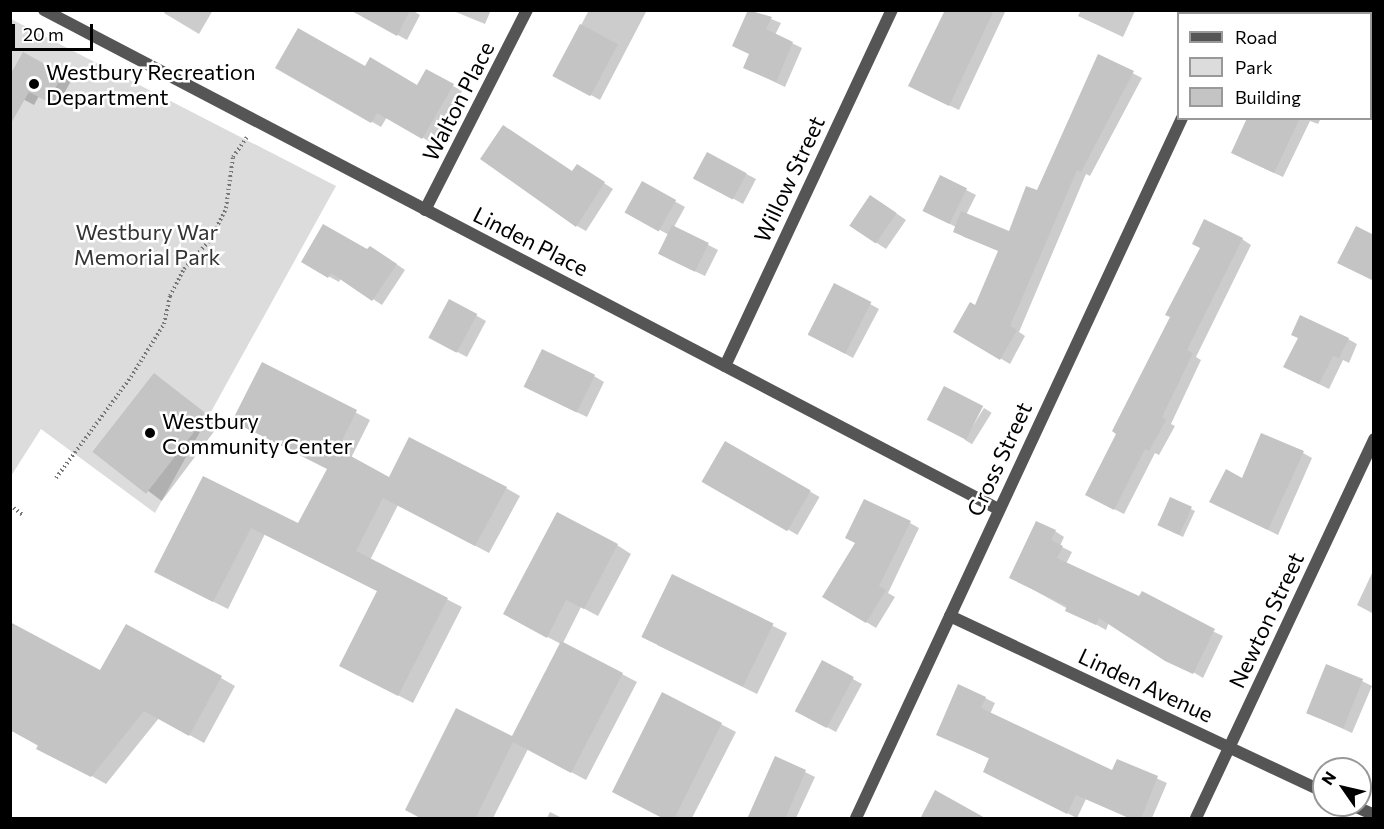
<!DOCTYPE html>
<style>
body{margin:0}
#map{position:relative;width:1384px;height:829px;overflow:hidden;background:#fff;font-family:Commissioner,sans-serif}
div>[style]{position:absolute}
.green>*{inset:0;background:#dcdcdc}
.shadow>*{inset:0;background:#0003;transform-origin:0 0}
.building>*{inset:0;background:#c4c4c4;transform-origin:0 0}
.path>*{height:4px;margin-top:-2px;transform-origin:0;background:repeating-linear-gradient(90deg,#777 0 1.5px,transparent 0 4.5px)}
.minor>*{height:12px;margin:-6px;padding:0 6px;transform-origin:6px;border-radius:6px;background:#555}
.dots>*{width:16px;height:16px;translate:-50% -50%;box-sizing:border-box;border:3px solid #fff;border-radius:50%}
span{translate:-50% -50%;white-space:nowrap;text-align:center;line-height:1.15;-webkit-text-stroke:5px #fff;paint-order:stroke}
.poi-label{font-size:22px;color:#000}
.left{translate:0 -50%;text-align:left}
.street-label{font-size:22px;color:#000}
.park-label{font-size:22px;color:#333}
.frame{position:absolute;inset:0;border:12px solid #000;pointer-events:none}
.legend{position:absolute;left:1177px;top:12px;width:195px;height:108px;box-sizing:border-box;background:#fff;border:2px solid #999;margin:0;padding:8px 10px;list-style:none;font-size:18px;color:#000}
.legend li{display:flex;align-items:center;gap:12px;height:30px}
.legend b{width:30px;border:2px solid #999}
.north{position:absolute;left:1312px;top:757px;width:60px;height:60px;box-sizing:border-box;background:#fff;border:2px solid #999;border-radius:50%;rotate:304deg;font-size:16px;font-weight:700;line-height:24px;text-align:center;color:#000}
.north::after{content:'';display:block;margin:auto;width:21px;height:27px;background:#000;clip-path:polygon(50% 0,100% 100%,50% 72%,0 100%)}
.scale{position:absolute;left:12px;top:24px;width:81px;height:27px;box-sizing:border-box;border:3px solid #000;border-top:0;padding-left:8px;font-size:18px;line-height:21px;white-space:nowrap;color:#000;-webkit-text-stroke:4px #fff;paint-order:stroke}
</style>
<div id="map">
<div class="green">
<div style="clip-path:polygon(11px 19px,336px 186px,155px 513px,41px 429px,11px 476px)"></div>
</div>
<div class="shadow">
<div style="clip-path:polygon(166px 10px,213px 10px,199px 34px,164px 13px)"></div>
<div style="clip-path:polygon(365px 10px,412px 10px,420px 15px,407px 40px,372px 21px)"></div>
<div style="clip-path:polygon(451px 10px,491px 10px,485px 24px)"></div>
<div style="clip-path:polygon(589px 10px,647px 10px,600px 100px,555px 75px)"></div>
<div style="clip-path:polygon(749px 10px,781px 23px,775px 35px,802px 48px,785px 87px,745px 68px,751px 54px)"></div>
<div style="clip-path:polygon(946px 10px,1006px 10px,959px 110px,919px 91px)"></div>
<div style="clip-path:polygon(1081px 10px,1134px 10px,1135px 11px,1123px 37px,1078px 16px)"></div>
<div style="clip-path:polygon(1302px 10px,1352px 10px,1301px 14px)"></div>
<div style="clip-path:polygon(24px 54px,71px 81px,57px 106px,39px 96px,34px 105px,10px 92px)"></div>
<div style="clip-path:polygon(1099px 56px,1142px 78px,1090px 176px,1086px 174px,1019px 332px,1025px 336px,1010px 364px,955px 332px,976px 307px,1000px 251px,964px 237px,955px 231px,956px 227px,934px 216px,941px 177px,976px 195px,966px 215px,1010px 233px,1038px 191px)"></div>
<div style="clip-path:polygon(277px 68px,365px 68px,417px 87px,427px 71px,462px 91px,432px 143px,387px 117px,381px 127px)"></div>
<div style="clip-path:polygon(1249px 118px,1321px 118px,1318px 124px,1310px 121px,1283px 177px,1242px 158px)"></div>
<div style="clip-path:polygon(708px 154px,756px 179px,743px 204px,705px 183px)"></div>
<div style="clip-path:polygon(587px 172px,613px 189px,586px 231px,577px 226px,573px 173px)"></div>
<div style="clip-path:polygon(642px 183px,685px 207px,674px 227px,718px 250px,705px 276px,669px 259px,669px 235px,626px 211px)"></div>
<div style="clip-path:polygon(880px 202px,906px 220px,886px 249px,851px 226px)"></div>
<div style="clip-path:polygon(1242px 239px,1251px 245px,1196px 357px,1201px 360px,1171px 424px,1175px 426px,1159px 455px,1155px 453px,1124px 514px,1096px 500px,1118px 433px,1172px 317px)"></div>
<div style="clip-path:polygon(368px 251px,380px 253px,405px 270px,382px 305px,341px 278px,339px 282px,303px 262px)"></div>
<div style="clip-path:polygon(450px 301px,486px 321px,467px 357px,440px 343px)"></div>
<div style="clip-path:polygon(870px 304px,879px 309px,853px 358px,808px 333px)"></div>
<div style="clip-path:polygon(1348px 339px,1357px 344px,1349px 363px,1343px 360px,1329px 389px,1294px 372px)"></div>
<div style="clip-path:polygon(263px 364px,370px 420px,351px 458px,389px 479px,506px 488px,520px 496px,489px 553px,398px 505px,370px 560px,462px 607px,413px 703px,355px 673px,379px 592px,265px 534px,228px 609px,170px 580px,203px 478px,298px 525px,329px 469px)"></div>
<div style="left:154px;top:375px;width:82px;height:96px;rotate:37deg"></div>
<div style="clip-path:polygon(594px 376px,604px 382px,587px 417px,535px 392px)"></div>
<div style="left:984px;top:408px;width:9px;height:37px;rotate:32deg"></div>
<div style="left:726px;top:443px;width:108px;height:44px;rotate:30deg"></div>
<div style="clip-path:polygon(1303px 453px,1312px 458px,1278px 535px,1221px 507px,1243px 480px)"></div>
<div style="clip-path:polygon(1170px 499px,1195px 511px,1183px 537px,1162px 527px)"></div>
<div style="clip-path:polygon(910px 523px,919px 528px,888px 593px,895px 597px,876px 628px,824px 596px)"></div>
<div style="clip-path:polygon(1055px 531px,1064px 537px,1060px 546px,1072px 552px,1066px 564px,1223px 636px,1203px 678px,1109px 622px,1106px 630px,1021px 583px)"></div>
<div style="clip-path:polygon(617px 545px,631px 554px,598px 616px,581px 607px,563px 643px,637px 682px,586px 780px,528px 749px,493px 818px,423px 818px,512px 738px,561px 644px,519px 622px)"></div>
<div style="clip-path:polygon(1374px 569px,1374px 614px,1357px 605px)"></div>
<div style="clip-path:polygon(673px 576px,787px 633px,757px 694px,657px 645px)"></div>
<div style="clip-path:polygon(822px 662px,862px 684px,836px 732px,806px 716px)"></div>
<div style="clip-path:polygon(101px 672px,221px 678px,235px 686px,204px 743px,159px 718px,106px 784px,10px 730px)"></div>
<div style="clip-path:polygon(1362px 681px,1372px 686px,1352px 733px,1308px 713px)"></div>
<div style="clip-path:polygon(663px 694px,736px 732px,692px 818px,666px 818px)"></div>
<div style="clip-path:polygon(985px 698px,995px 703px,990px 714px,1113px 772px,1118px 761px,1167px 783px,1152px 818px,1131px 818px,1086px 799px,1077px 818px,994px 777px,990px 759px,938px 734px)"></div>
<div style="clip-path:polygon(805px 772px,815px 777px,796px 818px,754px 818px)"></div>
<div style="clip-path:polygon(550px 812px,562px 818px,547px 818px)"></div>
</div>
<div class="building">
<div style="clip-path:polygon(350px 10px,410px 10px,397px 36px)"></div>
<div style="clip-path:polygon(748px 10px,772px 17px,766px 29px,793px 42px,776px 82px,743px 68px,749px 54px,732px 46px)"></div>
<div style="clip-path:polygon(945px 10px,994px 10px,949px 106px,908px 86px)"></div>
<div style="left:580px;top:24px;width:43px;height:59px;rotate:28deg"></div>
<div style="clip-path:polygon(298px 28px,365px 66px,370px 57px,417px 85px,426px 69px,454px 84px,422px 139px,377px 113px,371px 123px,275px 68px)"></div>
<div style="clip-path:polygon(23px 52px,63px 74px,48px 102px,29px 92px,10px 125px,10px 75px)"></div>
<div style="clip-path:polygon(1098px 54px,1134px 71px,1081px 172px,1077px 170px,1010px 326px,1017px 330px,1000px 360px,953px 332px,970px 302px,975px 305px,998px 251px,953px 232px,961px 211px,1009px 231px,1026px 186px,1037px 190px)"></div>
<div style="clip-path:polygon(1247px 118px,1300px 118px,1274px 173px,1231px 153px)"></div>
<div style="clip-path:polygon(503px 125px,572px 171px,577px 164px,605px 182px,576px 227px,480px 159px)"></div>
<div style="left:707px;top:152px;width:45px;height:30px;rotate:28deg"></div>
<div style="left:940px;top:175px;width:30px;height:40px;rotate:26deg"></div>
<div style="left:642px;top:181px;width:39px;height:36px;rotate:29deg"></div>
<div style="left:870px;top:195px;width:32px;height:37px;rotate:34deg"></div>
<div style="clip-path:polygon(1204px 219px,1243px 238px,1187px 350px,1193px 353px,1162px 417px,1166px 420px,1149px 451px,1145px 449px,1114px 510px,1085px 495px,1116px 434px,1112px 431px,1170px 317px,1165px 315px,1200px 248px,1192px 244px)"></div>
<div style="clip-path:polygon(323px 224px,367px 249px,370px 246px,397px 264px,372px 301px,331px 273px,328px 278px,301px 262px)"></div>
<div style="left:672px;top:225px;width:41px;height:32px;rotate:26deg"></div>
<div style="clip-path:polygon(1356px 226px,1374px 235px,1374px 281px,1337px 263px)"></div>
<div style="left:834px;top:283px;width:42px;height:58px;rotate:27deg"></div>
<div style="left:449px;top:299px;width:32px;height:44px;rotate:28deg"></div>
<div style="clip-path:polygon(1300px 315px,1349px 338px,1339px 358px,1333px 356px,1319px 384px,1283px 367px,1298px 338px,1291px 335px)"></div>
<div style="left:542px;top:349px;width:59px;height:42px;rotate:26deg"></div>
<div style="clip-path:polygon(262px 362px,357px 410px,338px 449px,389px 477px,409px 437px,507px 487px,475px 546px,383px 498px,356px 551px,448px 598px,398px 696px,339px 666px,377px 591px,251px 528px,213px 602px,154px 572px,203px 476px,298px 523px,327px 469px,232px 421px)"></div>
<div style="left:154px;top:373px;width:68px;height:100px;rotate:38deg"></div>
<div style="left:944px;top:386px;width:44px;height:38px;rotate:27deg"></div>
<div style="clip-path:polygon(1261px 433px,1304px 451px,1268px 530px,1209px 502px,1226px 469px,1242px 478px)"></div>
<div style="left:725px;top:441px;width:99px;height:47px;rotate:30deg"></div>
<div style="left:1170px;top:497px;width:24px;height:31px;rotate:24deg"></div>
<div style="clip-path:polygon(864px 499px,911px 521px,879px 586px,886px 590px,866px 623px,822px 597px,855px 543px,845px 538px)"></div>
<div style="clip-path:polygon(557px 512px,618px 544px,584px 609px,566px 600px,547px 638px,503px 614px)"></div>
<div style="clip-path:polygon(1036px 521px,1056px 530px,1051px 540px,1063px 546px,1057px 558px,1139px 596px,1142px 591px,1215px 629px,1193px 674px,1165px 661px,1099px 618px,1096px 625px,1065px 611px,1067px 606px,1009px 578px)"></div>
<div style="left:672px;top:574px;width:113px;height:70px;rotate:26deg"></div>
<div style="clip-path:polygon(10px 622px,100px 670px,126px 624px,222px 676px,189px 736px,144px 711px,91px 777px,36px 749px,38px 745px,10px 730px)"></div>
<div style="clip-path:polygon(561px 641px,623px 673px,571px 773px,513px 742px,475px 819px,422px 819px,405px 810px,456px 708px,512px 736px)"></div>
<div style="left:822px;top:660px;width:36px;height:58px;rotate:28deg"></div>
<div style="left:1326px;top:664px;width:40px;height:53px;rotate:22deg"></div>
<div style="clip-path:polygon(958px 684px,986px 697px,981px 708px,1112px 770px,1117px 759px,1158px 776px,1141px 819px,1131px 819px,1076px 795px,1067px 814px,983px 772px,989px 758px,936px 735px)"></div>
<div style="clip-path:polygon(662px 692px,722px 723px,674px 819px,664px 819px,612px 792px)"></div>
<div style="clip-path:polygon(775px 756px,806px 770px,785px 819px,747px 819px)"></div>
<div style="clip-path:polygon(935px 790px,987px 819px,920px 819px)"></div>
</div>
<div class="path">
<div style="left:56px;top:478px;width:126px;rotate:-53.4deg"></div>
<div style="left:131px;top:377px;width:62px;rotate:-58.1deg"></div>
<div style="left:164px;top:324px;width:29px;rotate:-78deg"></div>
<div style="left:170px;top:296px;width:30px;rotate:-63deg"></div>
<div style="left:184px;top:269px;width:39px;rotate:-48deg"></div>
<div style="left:210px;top:240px;width:36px;rotate:-63deg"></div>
<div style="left:226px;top:208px;width:51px;rotate:-82.2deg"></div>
<div style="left:233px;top:157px;width:24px;rotate:-55deg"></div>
<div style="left:10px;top:505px;width:16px;rotate:38deg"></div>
</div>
<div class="minor">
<div style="left:44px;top:10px;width:1077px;rotate:27.61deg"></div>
<div style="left:1231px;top:14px;width:4px;rotate:-76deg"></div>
<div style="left:425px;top:210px;width:225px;rotate:-63deg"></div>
<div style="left:725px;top:366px;width:393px;rotate:-64.9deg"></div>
<div style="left:950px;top:616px;width:413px;rotate:25.2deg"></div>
<div style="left:1352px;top:805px;width:24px;rotate:24deg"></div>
<div style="left:856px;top:818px;width:772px;rotate:-65.03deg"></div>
<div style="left:1196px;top:818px;width:419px;rotate:-64.8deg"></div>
</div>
<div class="dots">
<div style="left:34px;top:84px;background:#000"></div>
<div style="left:150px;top:433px;background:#000"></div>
</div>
<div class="poi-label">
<span class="left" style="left:46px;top:84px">Westbury Recreation<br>Department</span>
<span class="left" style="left:162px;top:433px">Westbury<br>Community Center</span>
</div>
<div class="street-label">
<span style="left:458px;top:101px;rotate:-63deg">Walton Place</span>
<span style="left:789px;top:179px;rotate:-65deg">Willow Street</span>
<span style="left:531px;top:241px;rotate:27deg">Linden Place</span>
<span style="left:999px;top:459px;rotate:-65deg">Cross Street</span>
<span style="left:1266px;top:620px;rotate:-65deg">Newton Street</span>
<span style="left:1146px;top:685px;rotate:25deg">Linden Avenue</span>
</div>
<div class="park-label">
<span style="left:147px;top:244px">Westbury War<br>Memorial Park</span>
</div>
<div class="frame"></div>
<ul class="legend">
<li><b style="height:8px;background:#555"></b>Road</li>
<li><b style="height:16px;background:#dcdcdc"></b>Park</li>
<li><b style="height:16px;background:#c4c4c4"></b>Building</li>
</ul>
<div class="north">N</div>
<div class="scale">20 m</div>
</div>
